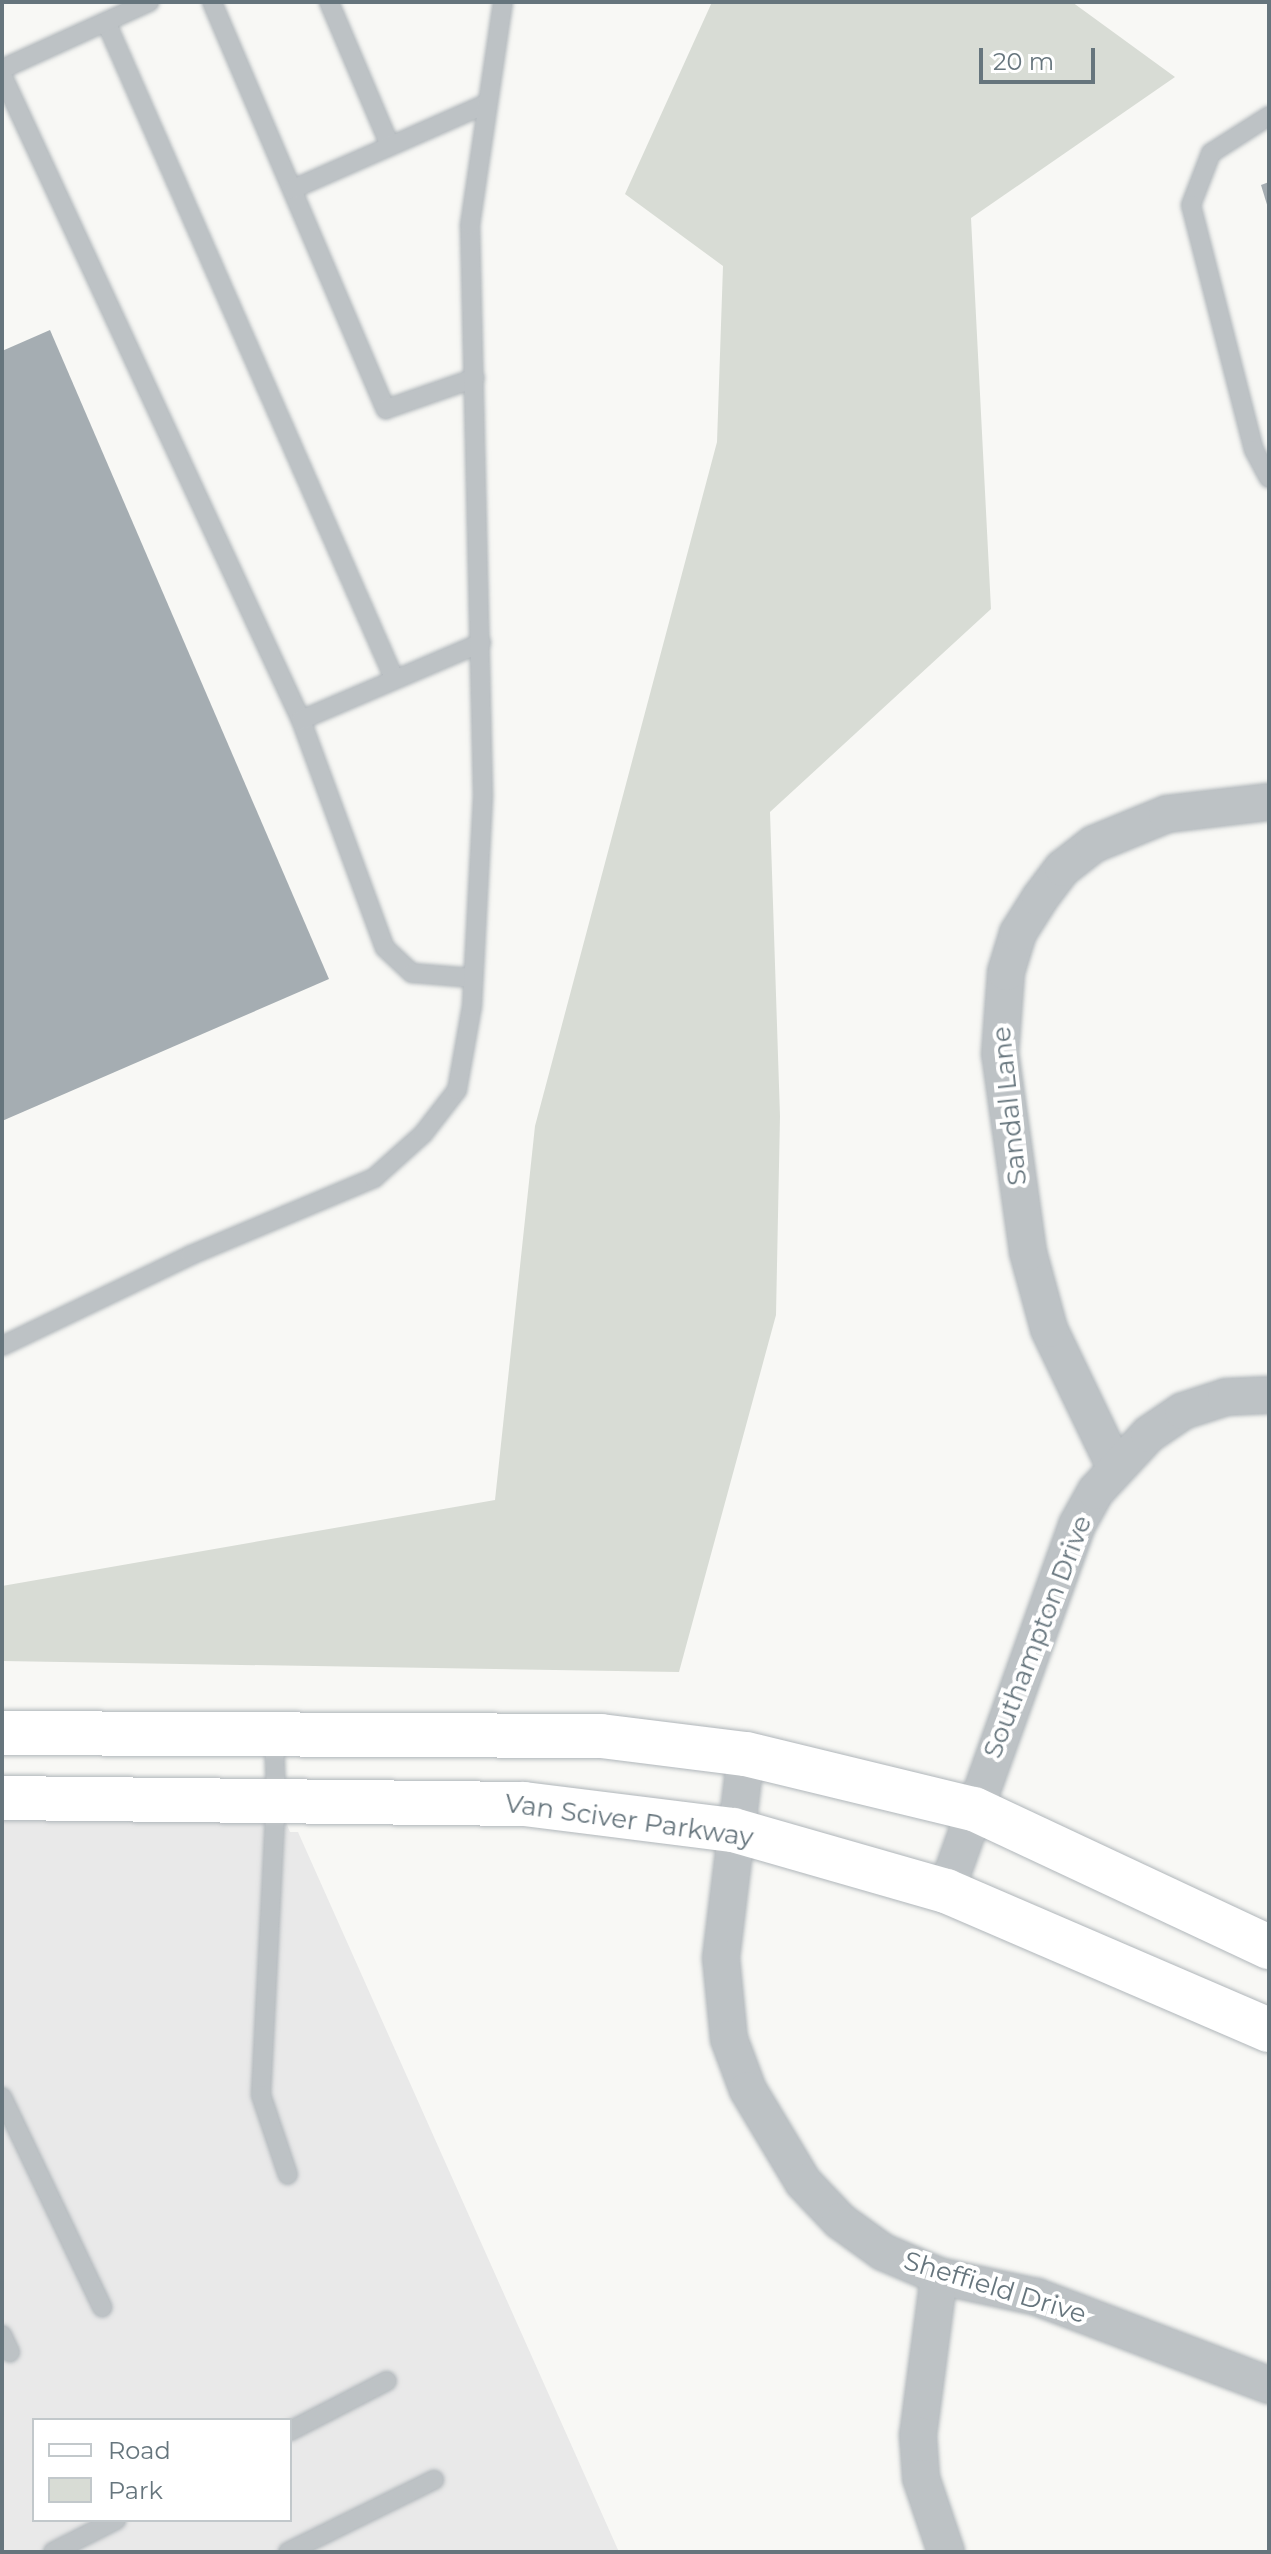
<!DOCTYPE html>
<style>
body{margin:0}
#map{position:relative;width:1271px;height:2554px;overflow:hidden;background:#f8f8f5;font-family:Montserrat,sans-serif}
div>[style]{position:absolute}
.built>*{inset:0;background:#e9e9e9}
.green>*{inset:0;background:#d8dcd5}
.building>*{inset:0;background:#a5adb2}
.roads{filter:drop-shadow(0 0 2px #b0b6ba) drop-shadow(0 0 2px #b0b6ba)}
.lane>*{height:18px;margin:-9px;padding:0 9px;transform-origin:9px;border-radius:9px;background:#bdc2c5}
.street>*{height:36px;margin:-18px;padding:0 18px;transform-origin:18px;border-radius:18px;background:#bdc2c5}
.secondary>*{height:44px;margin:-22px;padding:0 22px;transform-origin:22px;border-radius:22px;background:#fff}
span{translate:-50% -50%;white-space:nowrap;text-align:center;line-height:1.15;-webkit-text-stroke:8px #fff;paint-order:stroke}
.street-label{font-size:26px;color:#66757d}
.frame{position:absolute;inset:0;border:4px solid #66757d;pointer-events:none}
.legend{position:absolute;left:32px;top:2418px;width:260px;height:104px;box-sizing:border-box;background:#fff;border:2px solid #c2c8cb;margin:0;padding:10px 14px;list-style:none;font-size:24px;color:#66757d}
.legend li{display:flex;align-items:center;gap:16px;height:40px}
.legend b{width:40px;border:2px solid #c2c8cb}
.scale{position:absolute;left:979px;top:48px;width:116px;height:36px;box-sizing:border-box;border:4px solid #66757d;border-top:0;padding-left:10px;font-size:24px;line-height:28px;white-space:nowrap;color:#66757d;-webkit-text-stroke:6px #fff;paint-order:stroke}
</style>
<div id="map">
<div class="built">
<div style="clip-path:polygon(evenodd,2px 1797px,276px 1798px,290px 1832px,298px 1832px,619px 2552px,2px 2552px,2px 1797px,34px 2420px,290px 2420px,290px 2520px,34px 2520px,34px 2420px)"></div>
</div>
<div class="green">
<div style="clip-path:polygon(712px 2px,1072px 2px,1175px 77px,971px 218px,991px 609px,770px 812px,780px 1116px,776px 1315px,679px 1672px,2px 1661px,2px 1586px,495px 1500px,535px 1126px,717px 442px,723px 266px,625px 194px)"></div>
</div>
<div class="building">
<div style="clip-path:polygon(1269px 182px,1269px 208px,1268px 208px,1261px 185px)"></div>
<div style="clip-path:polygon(50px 330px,329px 979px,2px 1121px,2px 351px)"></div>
</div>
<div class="roads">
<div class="lane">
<div style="left:212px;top:2px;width:443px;rotate:66.9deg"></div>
<div style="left:386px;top:409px;width:94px;rotate:-19.2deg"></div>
<div style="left:329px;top:2px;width:156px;rotate:67deg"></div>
<div style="left:106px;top:22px;width:716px;rotate:66.3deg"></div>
<div style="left:2px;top:69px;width:162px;rotate:-24.5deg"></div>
<div style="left:2px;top:75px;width:711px;rotate:65.13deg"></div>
<div style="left:301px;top:720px;width:243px;rotate:69.8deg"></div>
<div style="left:385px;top:948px;width:37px;rotate:43deg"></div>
<div style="left:412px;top:973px;width:61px;rotate:4.7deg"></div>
<div style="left:1269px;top:116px;width:69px;rotate:147.5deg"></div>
<div style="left:1211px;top:153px;width:56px;rotate:111deg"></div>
<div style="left:1191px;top:205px;width:253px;rotate:75.6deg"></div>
<div style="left:1254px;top:450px;width:32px;rotate:62deg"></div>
<div style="left:293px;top:189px;width:211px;rotate:-23.8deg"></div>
<div style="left:301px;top:720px;width:196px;rotate:-23.2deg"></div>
<div style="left:2px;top:1346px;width:210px;rotate:-25.7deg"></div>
<div style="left:191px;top:1255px;width:199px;rotate:-22.8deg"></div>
<div style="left:374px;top:1178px;width:66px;rotate:-41.9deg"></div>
<div style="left:423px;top:1134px;width:56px;rotate:-52.3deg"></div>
<div style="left:457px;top:1090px;width:85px;rotate:-79.9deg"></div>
<div style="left:472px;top:1006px;width:210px;rotate:-87deg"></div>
<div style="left:483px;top:796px;width:571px;rotate:-91.3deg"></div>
<div style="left:470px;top:225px;width:225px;rotate:-81.6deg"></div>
<div style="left:274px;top:1734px;width:64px;rotate:88.2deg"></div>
<div style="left:276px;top:1798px;width:297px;rotate:92.9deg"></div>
<div style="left:261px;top:2095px;width:84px;rotate:71.4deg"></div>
<div style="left:2px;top:2097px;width:233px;rotate:64.5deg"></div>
<div style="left:2px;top:2335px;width:19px;rotate:65deg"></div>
<div style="left:290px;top:2431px;width:109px;rotate:-27.3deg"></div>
<div style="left:53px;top:2552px;width:71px;rotate:-26.9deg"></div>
<div style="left:288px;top:2552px;width:163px;rotate:-26.3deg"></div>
</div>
<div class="street">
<div style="left:1115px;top:1467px;width:153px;rotate:-115.6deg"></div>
<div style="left:1049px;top:1329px;width:80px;rotate:-105.3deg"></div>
<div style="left:1028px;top:1252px;width:200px;rotate:-98deg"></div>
<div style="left:1000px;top:1054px;width:82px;rotate:-85.8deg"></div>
<div style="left:1006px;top:972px;width:41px;rotate:-72.9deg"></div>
<div style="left:1018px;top:933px;width:41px;rotate:-57.8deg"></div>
<div style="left:1040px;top:898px;width:38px;rotate:-53deg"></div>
<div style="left:1063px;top:868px;width:39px;rotate:-38deg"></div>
<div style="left:1094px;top:844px;width:79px;rotate:-22.3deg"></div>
<div style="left:1167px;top:814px;width:103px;rotate:-6.7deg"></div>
<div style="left:746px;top:1754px;width:206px;rotate:97deg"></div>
<div style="left:721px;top:1958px;width:81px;rotate:84.4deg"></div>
<div style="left:729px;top:2039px;width:54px;rotate:69.6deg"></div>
<div style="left:748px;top:2090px;width:107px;rotate:59.1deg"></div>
<div style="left:803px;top:2182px;width:54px;rotate:46.5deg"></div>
<div style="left:840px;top:2221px;width:53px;rotate:35.8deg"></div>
<div style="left:883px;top:2252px;width:61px;rotate:23.2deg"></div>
<div style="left:939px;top:2276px;width:100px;rotate:12.1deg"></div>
<div style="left:1037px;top:2297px;width:248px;rotate:20.8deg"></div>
<div style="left:946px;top:1891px;width:389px;rotate:-70.3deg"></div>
<div style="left:1077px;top:1525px;width:39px;rotate:-61deg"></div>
<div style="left:1096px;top:1491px;width:78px;rotate:-47.1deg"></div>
<div style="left:1149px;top:1434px;width:41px;rotate:-34.1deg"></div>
<div style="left:1183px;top:1411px;width:45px;rotate:-18deg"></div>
<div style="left:1226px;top:1397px;width:43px;rotate:-2.7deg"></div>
<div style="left:939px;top:2276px;width:160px;rotate:97.5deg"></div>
<div style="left:918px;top:2435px;width:43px;rotate:86deg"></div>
<div style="left:921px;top:2478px;width:78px;rotate:71.3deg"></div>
</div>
<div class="secondary">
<div style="left:2px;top:1733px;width:599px;rotate:0.29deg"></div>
<div style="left:601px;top:1736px;width:146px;rotate:7.1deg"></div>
<div style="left:746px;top:1754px;width:235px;rotate:13.6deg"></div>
<div style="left:974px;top:1809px;width:326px;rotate:25.1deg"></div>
<div style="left:2px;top:1798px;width:522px;rotate:0.66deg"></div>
<div style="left:524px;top:1804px;width:211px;rotate:7.1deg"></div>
<div style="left:733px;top:1830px;width:222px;rotate:16deg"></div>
<div style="left:946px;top:1891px;width:352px;rotate:23.3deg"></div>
</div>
</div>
<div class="street-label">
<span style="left:1010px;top:1106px;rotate:-96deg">Sandal Lane</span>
<span style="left:1038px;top:1637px;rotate:-69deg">Southampton Drive</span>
<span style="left:629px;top:1821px;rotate:8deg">Van Sciver Parkway</span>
<span style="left:995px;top:2288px;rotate:17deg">Sheffield Drive</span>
</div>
<div class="frame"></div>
<ul class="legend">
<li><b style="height:10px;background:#fff"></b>Road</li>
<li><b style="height:22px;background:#d8dcd5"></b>Park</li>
</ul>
<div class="scale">20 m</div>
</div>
